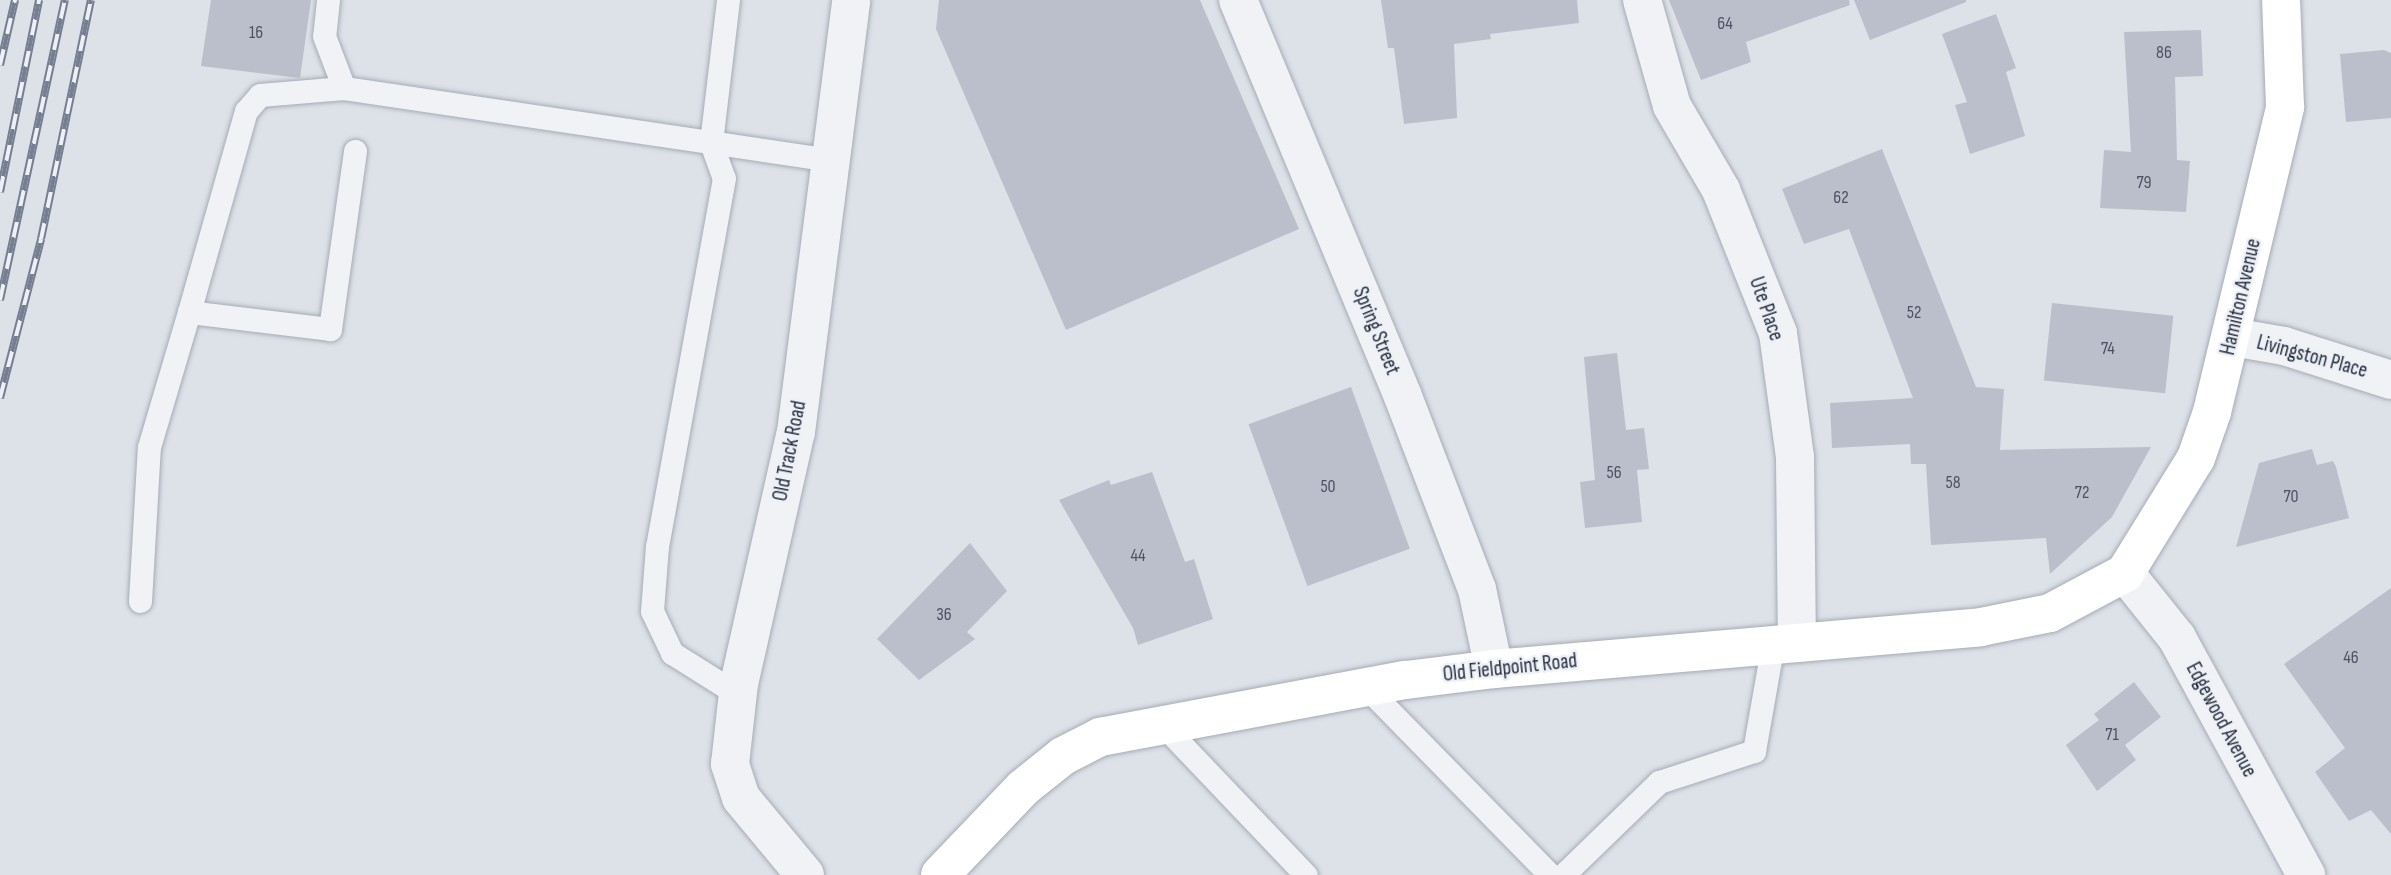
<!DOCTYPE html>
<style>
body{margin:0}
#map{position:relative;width:2391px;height:875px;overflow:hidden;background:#dde1e8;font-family:"Sofia Sans Condensed",sans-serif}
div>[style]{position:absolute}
.building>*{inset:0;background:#babfcb;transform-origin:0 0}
.roads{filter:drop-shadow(0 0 2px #a6abb5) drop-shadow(0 0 2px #a6abb5)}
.service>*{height:23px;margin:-11.5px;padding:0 11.5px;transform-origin:11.5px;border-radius:11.5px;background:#f0f2f6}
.minor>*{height:38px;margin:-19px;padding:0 19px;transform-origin:19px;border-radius:19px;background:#f0f2f6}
.secondary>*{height:38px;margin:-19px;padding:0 19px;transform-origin:19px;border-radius:19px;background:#fff}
.rail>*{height:8px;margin-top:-4px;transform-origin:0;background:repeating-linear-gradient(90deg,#edf0f5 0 16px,#767e92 0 32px);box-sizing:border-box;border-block:2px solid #767e92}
span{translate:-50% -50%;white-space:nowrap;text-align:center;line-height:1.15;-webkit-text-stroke:5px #edf0f5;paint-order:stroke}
.number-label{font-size:18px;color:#4b5262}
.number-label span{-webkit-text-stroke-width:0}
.street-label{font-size:21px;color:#262d3f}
</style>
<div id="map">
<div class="building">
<div style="clip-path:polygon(211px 0,311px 0,300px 78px,201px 66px)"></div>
<div style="clip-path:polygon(939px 0,1200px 0,1299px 229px,1066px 330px,936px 29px)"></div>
<div style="clip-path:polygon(1381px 0,1577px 0,1579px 23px,1490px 34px,1491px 39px,1454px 44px,1457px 118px,1404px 124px,1394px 48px,1388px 48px)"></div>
<div style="clip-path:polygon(1669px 0,1849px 0,1850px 5px,1746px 42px,1751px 62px,1701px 80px)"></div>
<div style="clip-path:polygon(1854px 0,1966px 0,1966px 2px,1870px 40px)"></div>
<div style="clip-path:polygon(1996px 14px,2016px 68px,2006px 72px,2025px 136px,1970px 154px,1955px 105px,1967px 102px,1942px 34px)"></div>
<div style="clip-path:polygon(2201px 30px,2203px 76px,2175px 77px,2177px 160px,2190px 161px,2186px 212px,2100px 208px,2104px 150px,2131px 152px,2124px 32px)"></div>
<div style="clip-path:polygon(2384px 50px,2391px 53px,2391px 118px,2346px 122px,2340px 54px)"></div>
<div style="clip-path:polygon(1882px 149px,1976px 387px,2004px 389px,2000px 450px,2151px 447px,2112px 517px,2050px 574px,2046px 538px,1931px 545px,1926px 464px,1911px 464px,1910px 444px,1832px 448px,1830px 403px,1913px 398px,1849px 229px,1804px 244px,1782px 189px)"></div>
<div style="left:2052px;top:303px;width:122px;height:78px;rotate:6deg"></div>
<div style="clip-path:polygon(1617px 353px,1626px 430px,1644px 428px,1649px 469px,1637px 470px,1642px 522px,1585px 528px,1580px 482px,1595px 480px,1584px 357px)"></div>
<div style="left:1351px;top:387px;width:172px;height:109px;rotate:70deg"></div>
<div style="clip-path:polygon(2312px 449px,2317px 465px,2333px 461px,2336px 467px,2349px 518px,2236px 547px,2259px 463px)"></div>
<div style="clip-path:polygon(1152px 472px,1185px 562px,1194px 559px,1213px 619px,1138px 645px,1133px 628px,1059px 500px,1109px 480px,1111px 485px)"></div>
<div style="clip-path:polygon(970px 543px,1007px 591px,967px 632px,975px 639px,919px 680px,877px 639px)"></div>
<div style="clip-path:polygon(2391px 588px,2391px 834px,2371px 810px,2349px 821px,2315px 772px,2345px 748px,2284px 664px)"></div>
<div style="clip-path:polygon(2134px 682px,2161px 717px,2125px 745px,2136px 760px,2097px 791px,2066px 745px,2099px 720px,2094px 714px)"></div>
</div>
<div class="roads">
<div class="service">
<div style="left:328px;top:0;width:36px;rotate:96deg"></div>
<div style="left:324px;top:36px;width:56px;rotate:69deg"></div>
<div style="left:728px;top:0;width:144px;rotate:96.8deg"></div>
<div style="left:711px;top:143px;width:37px;rotate:70deg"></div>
<div style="left:724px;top:178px;width:374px;rotate:100.3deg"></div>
<div style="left:657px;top:546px;width:65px;rotate:94.4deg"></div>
<div style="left:652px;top:611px;width:47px;rotate:64.5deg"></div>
<div style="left:672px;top:653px;width:77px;rotate:32.2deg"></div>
<div style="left:355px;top:151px;width:180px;rotate:98deg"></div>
<div style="left:330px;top:329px;width:142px;rotate:-173.1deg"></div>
<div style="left:189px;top:312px;width:209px;rotate:-74.2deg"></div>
<div style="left:246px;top:111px;width:21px;rotate:-49deg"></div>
<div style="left:260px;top:95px;width:84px;rotate:-4.8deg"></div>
<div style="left:344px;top:88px;width:493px;rotate:8.4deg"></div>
<div style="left:140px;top:601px;width:154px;rotate:-86.7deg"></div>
<div style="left:149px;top:447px;width:141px;rotate:-73.5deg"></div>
<div style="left:1366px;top:687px;width:263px;rotate:45.6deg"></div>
<div style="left:1161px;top:723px;width:210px;rotate:46.4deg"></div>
<div style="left:1563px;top:875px;width:134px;rotate:-44.1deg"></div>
<div style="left:1659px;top:782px;width:100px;rotate:-18.1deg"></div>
<div style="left:1754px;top:751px;width:110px;rotate:-80deg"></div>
</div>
<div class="minor">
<div style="left:1238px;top:0;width:427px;rotate:67.4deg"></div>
<div style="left:1402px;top:394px;width:209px;rotate:69deg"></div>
<div style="left:1477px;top:589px;width:82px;rotate:78deg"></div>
<div style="left:1642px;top:0;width:110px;rotate:74.2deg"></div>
<div style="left:1672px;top:106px;width:97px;rotate:59.7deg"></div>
<div style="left:1721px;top:190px;width:154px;rotate:68.3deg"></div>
<div style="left:1778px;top:333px;width:125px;rotate:82.2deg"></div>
<div style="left:1795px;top:457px;width:184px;rotate:89.4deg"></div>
<div style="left:2232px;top:337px;width:53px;rotate:9.8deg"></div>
<div style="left:2284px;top:346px;width:112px;rotate:17.6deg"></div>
<div style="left:2125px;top:573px;width:83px;rotate:51.3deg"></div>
<div style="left:2177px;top:638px;width:270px;rotate:61.4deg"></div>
<div style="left:805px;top:875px;width:100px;rotate:-129.7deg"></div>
<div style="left:741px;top:798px;width:36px;rotate:-108deg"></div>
<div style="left:730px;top:764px;width:81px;rotate:-83.6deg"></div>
<div style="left:739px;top:684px;width:258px;rotate:-77.3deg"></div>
<div style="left:796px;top:432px;width:435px;rotate:-82.7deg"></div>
</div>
<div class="secondary">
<div style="left:940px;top:875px;width:120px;rotate:-46.3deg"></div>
<div style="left:1023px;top:788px;width:51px;rotate:-38.7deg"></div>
<div style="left:1063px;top:756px;width:42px;rotate:-27.2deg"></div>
<div style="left:1100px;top:737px;width:311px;rotate:-10.6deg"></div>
<div style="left:1406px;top:680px;width:89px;rotate:-7.1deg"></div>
<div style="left:1494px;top:669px;width:489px;rotate:-4.9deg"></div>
<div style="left:1981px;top:627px;width:70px;rotate:-11.5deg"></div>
<div style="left:2050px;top:613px;width:85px;rotate:-28.1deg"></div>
<div style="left:2125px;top:573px;width:135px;rotate:-58.3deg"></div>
<div style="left:2196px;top:458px;width:49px;rotate:-70.8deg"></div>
<div style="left:2212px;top:412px;width:314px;rotate:-76.5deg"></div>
<div style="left:2285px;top:107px;width:107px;rotate:-92.1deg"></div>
</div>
</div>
<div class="rail">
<div style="left:0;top:65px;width:67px;rotate:-77deg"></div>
<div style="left:0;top:192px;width:196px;rotate:-78.5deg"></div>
<div style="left:0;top:300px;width:307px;rotate:-77.8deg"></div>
<div style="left:0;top:398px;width:164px;rotate:-75.5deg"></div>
<div style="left:41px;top:239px;width:244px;rotate:-78.2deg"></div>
</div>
<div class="number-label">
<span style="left:1725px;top:24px">64</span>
<span style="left:256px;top:33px">16</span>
<span style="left:2164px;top:53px">86</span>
<span style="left:2144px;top:183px">79</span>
<span style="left:1841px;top:198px">62</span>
<span style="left:1914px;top:313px">52</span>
<span style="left:2108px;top:349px">74</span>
<span style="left:1614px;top:473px">56</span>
<span style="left:1953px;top:483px">58</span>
<span style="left:1328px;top:487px">50</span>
<span style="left:2082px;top:493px">72</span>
<span style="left:2291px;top:497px">70</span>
<span style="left:1138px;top:556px">44</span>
<span style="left:944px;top:615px">36</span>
<span style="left:2351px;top:658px">46</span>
<span style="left:2112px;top:735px">71</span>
</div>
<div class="street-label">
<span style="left:2241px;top:297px;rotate:-77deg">Hamilton Avenue</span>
<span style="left:1766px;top:309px;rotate:71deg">Ute Place</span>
<span style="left:1376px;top:331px;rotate:68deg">Spring Street</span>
<span style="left:2312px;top:357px;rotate:15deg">Livingston Place</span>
<span style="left:790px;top:451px;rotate:-79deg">Old Track Road</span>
<span style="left:1510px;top:668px;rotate:-6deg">Old Fieldpoint Road</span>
<span style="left:2221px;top:720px;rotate:62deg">Edgewood Avenue</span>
</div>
</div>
